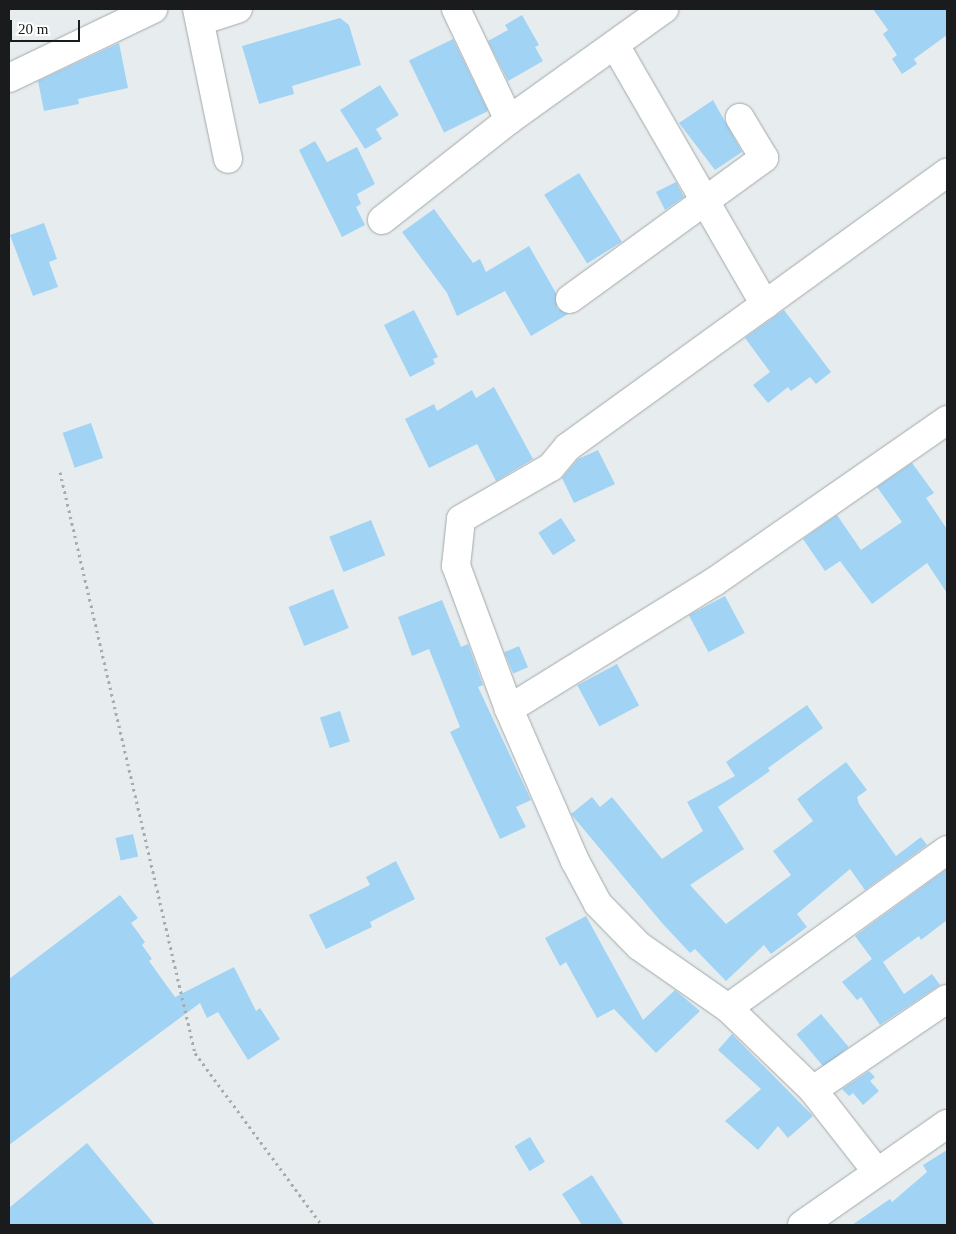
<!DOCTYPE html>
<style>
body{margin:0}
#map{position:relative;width:956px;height:1234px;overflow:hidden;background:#e7edee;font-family:"Times New Roman",serif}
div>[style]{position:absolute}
.building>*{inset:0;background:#a1d3f5;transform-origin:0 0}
.path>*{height:3px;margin-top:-1.5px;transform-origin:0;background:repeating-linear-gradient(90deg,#a7abac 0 2.5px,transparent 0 6.5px)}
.roads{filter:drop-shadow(0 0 1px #a3a8aa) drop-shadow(0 0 1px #a3a8aa)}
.minor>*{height:28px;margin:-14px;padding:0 14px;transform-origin:14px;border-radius:14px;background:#fff}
span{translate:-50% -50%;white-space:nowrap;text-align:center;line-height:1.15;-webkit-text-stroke:4px #fff;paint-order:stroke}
.frame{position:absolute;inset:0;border:10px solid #191b1c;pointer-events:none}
.scale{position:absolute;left:10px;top:20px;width:70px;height:22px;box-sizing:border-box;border:2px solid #191b1c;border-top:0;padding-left:6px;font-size:15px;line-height:18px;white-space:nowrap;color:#191b1c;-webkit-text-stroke:4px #fff;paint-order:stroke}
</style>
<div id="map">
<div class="building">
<div style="clip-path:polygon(873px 9px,947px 9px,947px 35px,914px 59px,917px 64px,902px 74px,892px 59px,897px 55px,883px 34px,888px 30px)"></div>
<div style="clip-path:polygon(522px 15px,539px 45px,535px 47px,543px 61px,508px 81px,488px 41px,508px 30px,505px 25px)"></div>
<div style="clip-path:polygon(340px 18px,349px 25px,361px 65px,292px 86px,294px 94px,259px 104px,242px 46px)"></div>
<div style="left:453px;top:39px;width:80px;height:49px;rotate:64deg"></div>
<div style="clip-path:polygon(119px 43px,128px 88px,78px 99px,79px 104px,44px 111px,38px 81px)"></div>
<div style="clip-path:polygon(380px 85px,399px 115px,376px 129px,382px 139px,365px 149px,340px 110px)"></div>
<div style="clip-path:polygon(713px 100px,742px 152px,715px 170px,679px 123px)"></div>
<div style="clip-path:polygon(315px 141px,327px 162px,357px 147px,375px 184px,357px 194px,361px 204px,356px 207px,365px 225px,342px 237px,299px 150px)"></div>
<div style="left:579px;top:173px;width:81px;height:41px;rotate:58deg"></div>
<div style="clip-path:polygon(676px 182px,684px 197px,665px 210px,656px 192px)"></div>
<div style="clip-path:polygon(434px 209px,473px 263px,480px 259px,486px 272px,529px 246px,556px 293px,557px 308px,568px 314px,531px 336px,505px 291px,457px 316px,447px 293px,402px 232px)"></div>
<div style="clip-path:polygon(44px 223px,57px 259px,49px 262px,58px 287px,33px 296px,10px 235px)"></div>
<div style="clip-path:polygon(414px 310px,438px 357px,433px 359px,435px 364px,410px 377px,384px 325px)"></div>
<div style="clip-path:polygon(784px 310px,831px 372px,816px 384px,810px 377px,791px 391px,788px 387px,768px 403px,753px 385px,770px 372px,745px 338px)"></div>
<div style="clip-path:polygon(494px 387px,533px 459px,496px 481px,477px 444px,429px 468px,405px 419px,434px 404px,437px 411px,472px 390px,476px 398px)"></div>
<div style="left:91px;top:423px;width:37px;height:30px;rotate:71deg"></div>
<div style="clip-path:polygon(598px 450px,615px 484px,574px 503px,562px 478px,578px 459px)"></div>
<div style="clip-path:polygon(912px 463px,934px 493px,926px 498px,947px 529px,947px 593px,927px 563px,872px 604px,840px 561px,825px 571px,803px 539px,837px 515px,861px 550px,902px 522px,877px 487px)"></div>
<div style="left:561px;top:518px;width:27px;height:27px;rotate:57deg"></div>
<div style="left:371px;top:520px;width:38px;height:45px;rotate:68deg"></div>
<div style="left:333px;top:589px;width:42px;height:48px;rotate:68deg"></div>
<div style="left:725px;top:596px;width:42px;height:41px;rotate:62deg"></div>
<div style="clip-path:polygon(442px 600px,461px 647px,468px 644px,483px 685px,478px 687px,531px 800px,516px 807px,526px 827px,500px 839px,450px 732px,460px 727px,429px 649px,412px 656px,398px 617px)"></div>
<div style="left:519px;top:646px;width:23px;height:16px;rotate:67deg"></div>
<div style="left:617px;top:664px;width:47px;height:45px;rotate:62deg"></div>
<div style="clip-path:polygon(807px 705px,823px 728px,768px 768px,770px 771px,718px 807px,744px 849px,690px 885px,726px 924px,791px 875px,773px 851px,813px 821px,797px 799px,846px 762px,867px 790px,857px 797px,859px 804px,896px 856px,921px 837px,927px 845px,865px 890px,850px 869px,797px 914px,807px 927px,771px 954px,764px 945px,726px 981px,695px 949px,690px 953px,662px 923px,571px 814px,592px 797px,600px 807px,612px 797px,662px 859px,703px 831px,687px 802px,735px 776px,726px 762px)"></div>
<div style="left:340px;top:711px;width:32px;height:21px;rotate:72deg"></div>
<div style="left:133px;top:834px;width:23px;height:18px;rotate:77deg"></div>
<div style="clip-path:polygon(396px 861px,415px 899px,370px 922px,372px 927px,326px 949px,309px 915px,370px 885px,366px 877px)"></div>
<div style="clip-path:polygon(947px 869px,947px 920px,921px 940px,919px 936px,883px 962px,904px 994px,932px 974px,940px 985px,880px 1025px,861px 997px,857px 1000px,842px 982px,872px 959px,855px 936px)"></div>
<div style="clip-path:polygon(120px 895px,138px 918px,131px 923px,145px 942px,142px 945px,152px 959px,149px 961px,175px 997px,234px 967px,256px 1011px,260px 1008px,280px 1039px,248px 1060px,218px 1012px,207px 1018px,200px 1003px,9px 1145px,9px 979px)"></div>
<div style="clip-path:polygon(586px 916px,643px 1020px,675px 990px,700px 1011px,656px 1053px,614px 1009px,597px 1018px,566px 962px,560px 966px,545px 938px)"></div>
<div style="left:821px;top:1014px;width:43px;height:32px;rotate:50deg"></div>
<div style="clip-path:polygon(732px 1034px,813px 1116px,788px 1138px,778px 1126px,758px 1150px,725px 1121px,761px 1089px,718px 1050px)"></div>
<div style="clip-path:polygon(869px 1071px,875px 1077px,870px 1081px,879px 1091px,863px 1105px,853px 1093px,849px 1096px,842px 1089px)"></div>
<div style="left:530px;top:1137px;width:29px;height:18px;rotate:59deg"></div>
<div style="clip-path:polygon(87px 1143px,155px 1225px,9px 1225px,9px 1208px)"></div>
<div style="clip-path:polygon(947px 1150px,947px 1225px,852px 1225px,890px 1199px,892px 1202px,927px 1172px,923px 1165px)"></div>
<div style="clip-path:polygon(592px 1175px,624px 1225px,582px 1225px,562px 1194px)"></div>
</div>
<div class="path">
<div style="left:60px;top:472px;width:596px;rotate:76.92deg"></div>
<div style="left:195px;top:1053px;width:214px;rotate:53.6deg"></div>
</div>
<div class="roads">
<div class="minor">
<div style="left:197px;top:9px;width:153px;rotate:78.3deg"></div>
<div style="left:456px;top:9px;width:123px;rotate:64.5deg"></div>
<div style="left:200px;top:21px;width:40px;rotate:-18deg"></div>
<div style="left:615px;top:45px;width:300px;rotate:60deg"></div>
<div style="left:9px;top:78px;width:160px;rotate:-25.6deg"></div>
<div style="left:382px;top:220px;width:162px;rotate:-38.2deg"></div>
<div style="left:509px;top:120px;width:191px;rotate:-35.6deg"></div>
<div style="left:570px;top:299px;width:240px;rotate:-36deg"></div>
<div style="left:764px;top:158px;width:47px;rotate:-121deg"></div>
<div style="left:509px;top:709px;width:241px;rotate:-31.8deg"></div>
<div style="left:714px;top:582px;width:284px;rotate:-34.8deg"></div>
<div style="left:728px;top:1008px;width:270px;rotate:-35.8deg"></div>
<div style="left:813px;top:1090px;width:162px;rotate:-34.2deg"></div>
<div style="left:877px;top:1172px;width:104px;rotate:-128deg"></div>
<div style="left:813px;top:1090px;width:118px;rotate:-136deg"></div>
<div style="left:728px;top:1008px;width:108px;rotate:-145.1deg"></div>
<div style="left:639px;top:946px;width:59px;rotate:-134.3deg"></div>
<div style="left:598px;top:904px;width:49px;rotate:-118.1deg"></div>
<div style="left:575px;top:861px;width:166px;rotate:-113.5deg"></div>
<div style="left:509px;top:709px;width:153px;rotate:-110.3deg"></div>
<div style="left:456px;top:566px;width:47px;rotate:-83.9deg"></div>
<div style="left:461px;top:519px;width:104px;rotate:-30deg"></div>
<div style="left:551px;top:467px;width:26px;rotate:-50deg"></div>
<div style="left:568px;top:447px;width:468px;rotate:-35.9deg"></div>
<div style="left:802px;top:1225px;width:177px;rotate:-34.9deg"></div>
</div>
</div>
<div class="frame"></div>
<div class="scale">20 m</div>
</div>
